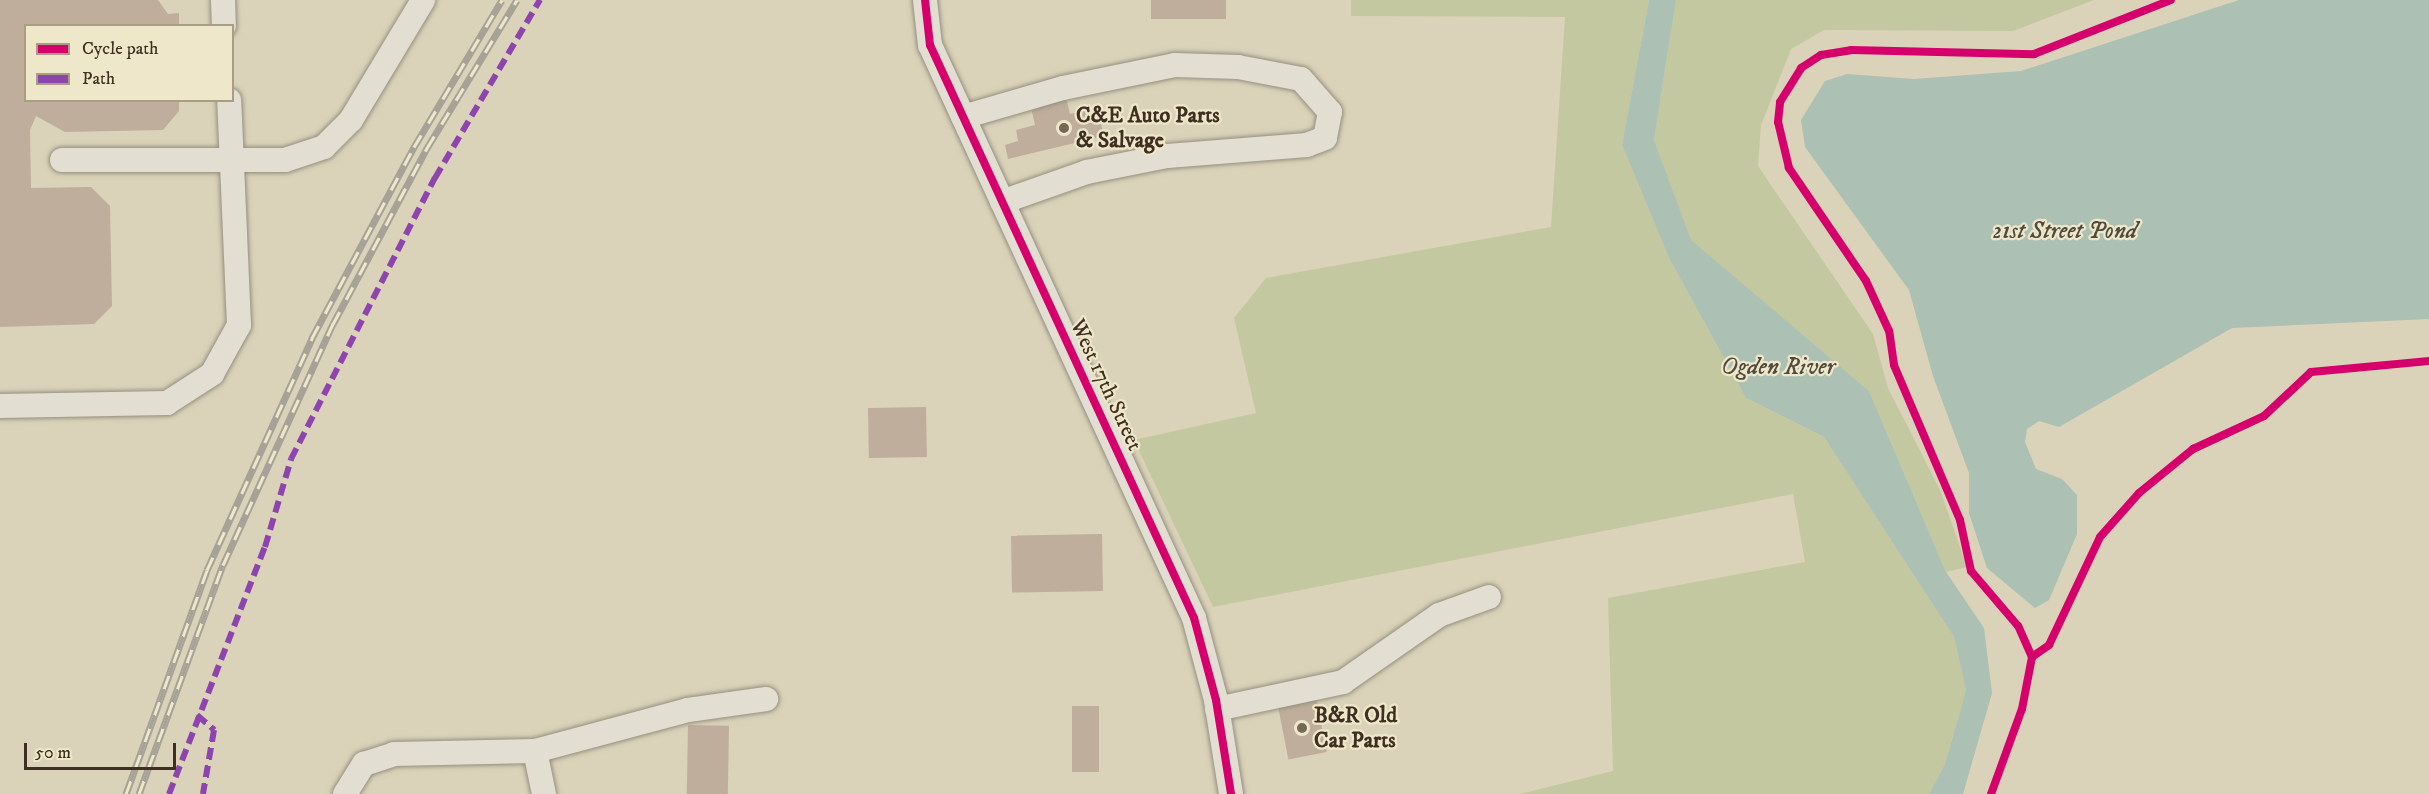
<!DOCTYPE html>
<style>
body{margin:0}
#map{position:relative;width:2429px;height:794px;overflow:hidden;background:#dad2b9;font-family:"IM FELL DW Pica",serif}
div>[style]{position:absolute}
.green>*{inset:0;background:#c4c8a0}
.water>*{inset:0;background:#acc0b3}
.building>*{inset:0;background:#bfae9b;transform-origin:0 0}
.roads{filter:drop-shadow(0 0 2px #958f7f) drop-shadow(0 0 2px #958f7f)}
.minor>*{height:24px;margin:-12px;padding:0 12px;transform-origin:12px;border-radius:12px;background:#e2ded1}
.rail>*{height:7px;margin-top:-3.5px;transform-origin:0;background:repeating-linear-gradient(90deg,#efe7c9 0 14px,#a7a297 0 28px);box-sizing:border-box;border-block:2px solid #a7a297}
.quiet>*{height:6px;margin-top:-3px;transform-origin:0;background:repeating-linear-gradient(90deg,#8e44ad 0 12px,transparent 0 18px)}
.cycleway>*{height:8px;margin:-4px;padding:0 4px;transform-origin:4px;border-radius:4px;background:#d6006c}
.dots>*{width:16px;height:16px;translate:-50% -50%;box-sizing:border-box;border:3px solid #efe7c9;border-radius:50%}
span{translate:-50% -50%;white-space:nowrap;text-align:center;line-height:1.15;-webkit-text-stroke:4.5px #efe7c9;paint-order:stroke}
.poi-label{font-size:22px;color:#3f2f22;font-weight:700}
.left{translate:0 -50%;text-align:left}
.street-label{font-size:22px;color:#3f2f22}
.water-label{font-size:24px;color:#514b3f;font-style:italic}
.legend{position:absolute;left:24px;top:24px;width:210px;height:78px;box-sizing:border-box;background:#efe7c9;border:2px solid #a99d86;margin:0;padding:8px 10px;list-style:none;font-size:18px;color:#3f2f22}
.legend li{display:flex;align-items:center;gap:12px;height:30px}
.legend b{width:30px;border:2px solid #a99d86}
.scale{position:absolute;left:24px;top:743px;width:152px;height:27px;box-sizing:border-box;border:3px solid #3f2f22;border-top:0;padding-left:8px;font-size:18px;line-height:21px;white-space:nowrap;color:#3f2f22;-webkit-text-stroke:4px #efe7c9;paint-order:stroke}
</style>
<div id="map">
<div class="green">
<div style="clip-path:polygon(1351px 0,1649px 0,1622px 145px,1669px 258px,1746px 398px,1824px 437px,1954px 637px,1966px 690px,1945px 764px,1929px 794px,1520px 794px,1613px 771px,1608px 598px,1805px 562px,1793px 494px,1213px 607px,1134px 440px,1256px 413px,1234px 318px,1266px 278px,1551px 227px,1565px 17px,1351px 16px)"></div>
<div style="clip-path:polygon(1676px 0,2094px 0,2013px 31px,1824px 30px,1791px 49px,1761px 125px,1758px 166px,1873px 334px,1888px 388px,1940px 490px,1967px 567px,1946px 572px,1869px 391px,1691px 241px,1654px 140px)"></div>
</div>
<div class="water">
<div style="clip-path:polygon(1649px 0,1676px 0,1654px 140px,1691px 240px,1869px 391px,1946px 572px,1984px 628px,1992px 693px,1963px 794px,1929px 794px,1945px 764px,1966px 690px,1954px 637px,1824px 437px,1746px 398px,1669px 258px,1622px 145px)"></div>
<div style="clip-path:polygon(2239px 0,2429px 0,2429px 319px,2232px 328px,2059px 427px,2039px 421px,2027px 429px,2025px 442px,2036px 469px,2062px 479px,2077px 495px,2077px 534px,2049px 600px,2035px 608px,1987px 568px,1969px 513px,1969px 473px,1933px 376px,1909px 290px,1805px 147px,1801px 120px,1825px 81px,1847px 74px,1914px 79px,2021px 71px)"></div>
</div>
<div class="building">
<div style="clip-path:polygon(0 0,158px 0,168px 14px,179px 13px,179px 26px,26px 26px,26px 100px,179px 100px,179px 111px,163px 130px,65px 132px,36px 116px,30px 130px,31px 188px,91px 187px,110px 206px,112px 306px,94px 324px,0 327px)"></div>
<div style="left:1151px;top:0;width:75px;height:19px"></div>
<div style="clip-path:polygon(1065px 94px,1070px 114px,1097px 107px,1104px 136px,1008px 159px,1005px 145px,1018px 141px,1016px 130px,1035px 125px,1030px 103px)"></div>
<div style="left:926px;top:407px;width:50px;height:58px;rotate:89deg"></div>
<div style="left:1102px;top:534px;width:57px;height:91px;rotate:89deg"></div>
<div style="left:1316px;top:697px;width:56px;height:39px;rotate:79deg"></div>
<div style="left:1072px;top:706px;width:27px;height:66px"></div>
<div style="left:688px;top:725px;width:41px;height:69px;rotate:1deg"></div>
</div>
<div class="roads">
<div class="minor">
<div style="left:223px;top:0;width:26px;rotate:88deg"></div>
<div style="left:925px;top:0;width:45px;rotate:83.7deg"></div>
<div style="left:930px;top:45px;width:631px;rotate:65.26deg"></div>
<div style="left:1194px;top:618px;width:85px;rotate:75deg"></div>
<div style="left:1216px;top:700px;width:95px;rotate:80.9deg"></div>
<div style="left:963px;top:117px;width:104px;rotate:-16.2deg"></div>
<div style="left:1063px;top:88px;width:114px;rotate:-11.6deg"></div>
<div style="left:1175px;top:65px;width:63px;rotate:1.8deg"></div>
<div style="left:1238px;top:67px;width:64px;rotate:10.8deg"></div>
<div style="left:1301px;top:79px;width:44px;rotate:48.7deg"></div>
<div style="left:1330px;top:112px;width:26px;rotate:101deg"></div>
<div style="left:1325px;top:138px;width:19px;rotate:159deg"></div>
<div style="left:1307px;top:145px;width:140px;rotate:175.5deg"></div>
<div style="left:1167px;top:156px;width:82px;rotate:168.7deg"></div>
<div style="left:1087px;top:172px;width:90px;rotate:160.6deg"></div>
<div style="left:62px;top:160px;width:223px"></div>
<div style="left:285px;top:160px;width:41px;rotate:-18.4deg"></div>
<div style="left:324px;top:147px;width:38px;rotate:-45deg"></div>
<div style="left:351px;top:120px;width:140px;rotate:-59deg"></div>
<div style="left:0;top:406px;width:167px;rotate:-1deg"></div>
<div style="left:167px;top:403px;width:54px;rotate:-32.8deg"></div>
<div style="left:212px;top:374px;width:56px;rotate:-61.1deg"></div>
<div style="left:239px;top:325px;width:225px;rotate:-92.5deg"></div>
<div style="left:1217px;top:709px;width:129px;rotate:-12.1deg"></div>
<div style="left:1343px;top:682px;width:117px;rotate:-34.9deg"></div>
<div style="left:1439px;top:615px;width:53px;rotate:-19.8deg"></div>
<div style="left:535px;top:751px;width:44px;rotate:78.2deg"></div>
<div style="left:345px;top:794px;width:36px;rotate:-58deg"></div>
<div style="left:364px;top:764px;width:32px;rotate:-18deg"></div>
<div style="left:394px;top:754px;width:141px;rotate:-1.2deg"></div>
<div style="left:535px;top:751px;width:158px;rotate:-15deg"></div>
<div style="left:688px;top:710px;width:79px;rotate:-8deg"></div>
</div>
</div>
<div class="rail">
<div style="left:126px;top:794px;width:238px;rotate:-70.1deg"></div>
<div style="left:207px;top:570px;width:255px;rotate:-65.6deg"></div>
<div style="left:312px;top:338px;width:217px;rotate:-61.9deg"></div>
<div style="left:414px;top:147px;width:171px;rotate:-59.1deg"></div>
<div style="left:139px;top:794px;width:244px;rotate:-69.9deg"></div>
<div style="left:223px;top:565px;width:265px;rotate:-65.5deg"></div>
<div style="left:333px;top:324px;width:200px;rotate:-61.9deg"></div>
<div style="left:427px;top:148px;width:173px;rotate:-58.7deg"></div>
</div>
<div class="quiet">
<div style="left:197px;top:715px;width:23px;rotate:41deg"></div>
<div style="left:214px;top:730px;width:65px;rotate:99.8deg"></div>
<div style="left:169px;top:794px;width:265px;rotate:-68.8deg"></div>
<div style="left:265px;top:547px;width:92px;rotate:-73.5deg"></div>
<div style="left:291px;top:459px;width:316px;rotate:-62.9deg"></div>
<div style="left:435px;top:178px;width:207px;rotate:-59.5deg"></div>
</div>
<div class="cycleway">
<div style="left:925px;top:0;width:45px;rotate:83.7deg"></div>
<div style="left:930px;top:45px;width:631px;rotate:65.26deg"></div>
<div style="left:1194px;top:618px;width:85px;rotate:75deg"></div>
<div style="left:1216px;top:700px;width:95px;rotate:80.9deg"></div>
<div style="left:2032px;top:657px;width:34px;rotate:-114deg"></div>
<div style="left:2018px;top:626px;width:72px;rotate:-130.5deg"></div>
<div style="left:1971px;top:571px;width:52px;rotate:-102.2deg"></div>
<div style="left:1960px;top:520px;width:168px;rotate:-113.1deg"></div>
<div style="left:1894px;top:365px;width:34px;rotate:-98deg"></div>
<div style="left:1889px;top:331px;width:55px;rotate:-114.7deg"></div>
<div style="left:1866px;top:281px;width:137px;rotate:-124.3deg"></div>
<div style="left:1789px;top:168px;width:47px;rotate:-103.4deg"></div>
<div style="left:1778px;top:122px;width:20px;rotate:-84deg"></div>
<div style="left:1780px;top:102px;width:40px;rotate:-58deg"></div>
<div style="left:1801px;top:68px;width:24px;rotate:-33deg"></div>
<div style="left:1821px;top:55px;width:30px;rotate:-9deg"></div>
<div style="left:1851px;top:50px;width:183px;rotate:1.3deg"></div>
<div style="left:2034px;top:54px;width:147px;rotate:-21.5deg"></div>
<div style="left:2032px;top:657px;width:21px;rotate:-35deg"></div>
<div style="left:2049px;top:645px;width:119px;rotate:-64.7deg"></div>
<div style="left:2100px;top:537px;width:59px;rotate:-48.4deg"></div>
<div style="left:2139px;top:493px;width:70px;rotate:-39.2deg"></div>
<div style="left:2193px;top:449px;width:78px;rotate:-24.9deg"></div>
<div style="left:2264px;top:416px;width:64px;rotate:-43.1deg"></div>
<div style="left:2311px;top:372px;width:119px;rotate:-5.3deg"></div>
<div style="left:1991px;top:794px;width:90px;rotate:-70deg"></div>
<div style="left:2022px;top:709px;width:53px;rotate:-79.1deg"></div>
</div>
<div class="dots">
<div style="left:1064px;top:128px;background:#756857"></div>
<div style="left:1302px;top:728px;background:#756857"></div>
</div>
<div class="poi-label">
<span class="left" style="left:1076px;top:128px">C&amp;E Auto Parts<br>&amp; Salvage</span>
<span class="left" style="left:1314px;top:728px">B&amp;R Old<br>Car Parts</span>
</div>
<div class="street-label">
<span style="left:1106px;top:385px;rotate:65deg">West 17th Street</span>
</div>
<div class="water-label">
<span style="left:2065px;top:232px">21st Street Pond</span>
<span style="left:1778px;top:368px">Ogden River</span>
</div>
<ul class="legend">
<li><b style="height:8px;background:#d6006c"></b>Cycle path</li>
<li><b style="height:8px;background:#8e44ad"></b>Path</li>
</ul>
<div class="scale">50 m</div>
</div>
